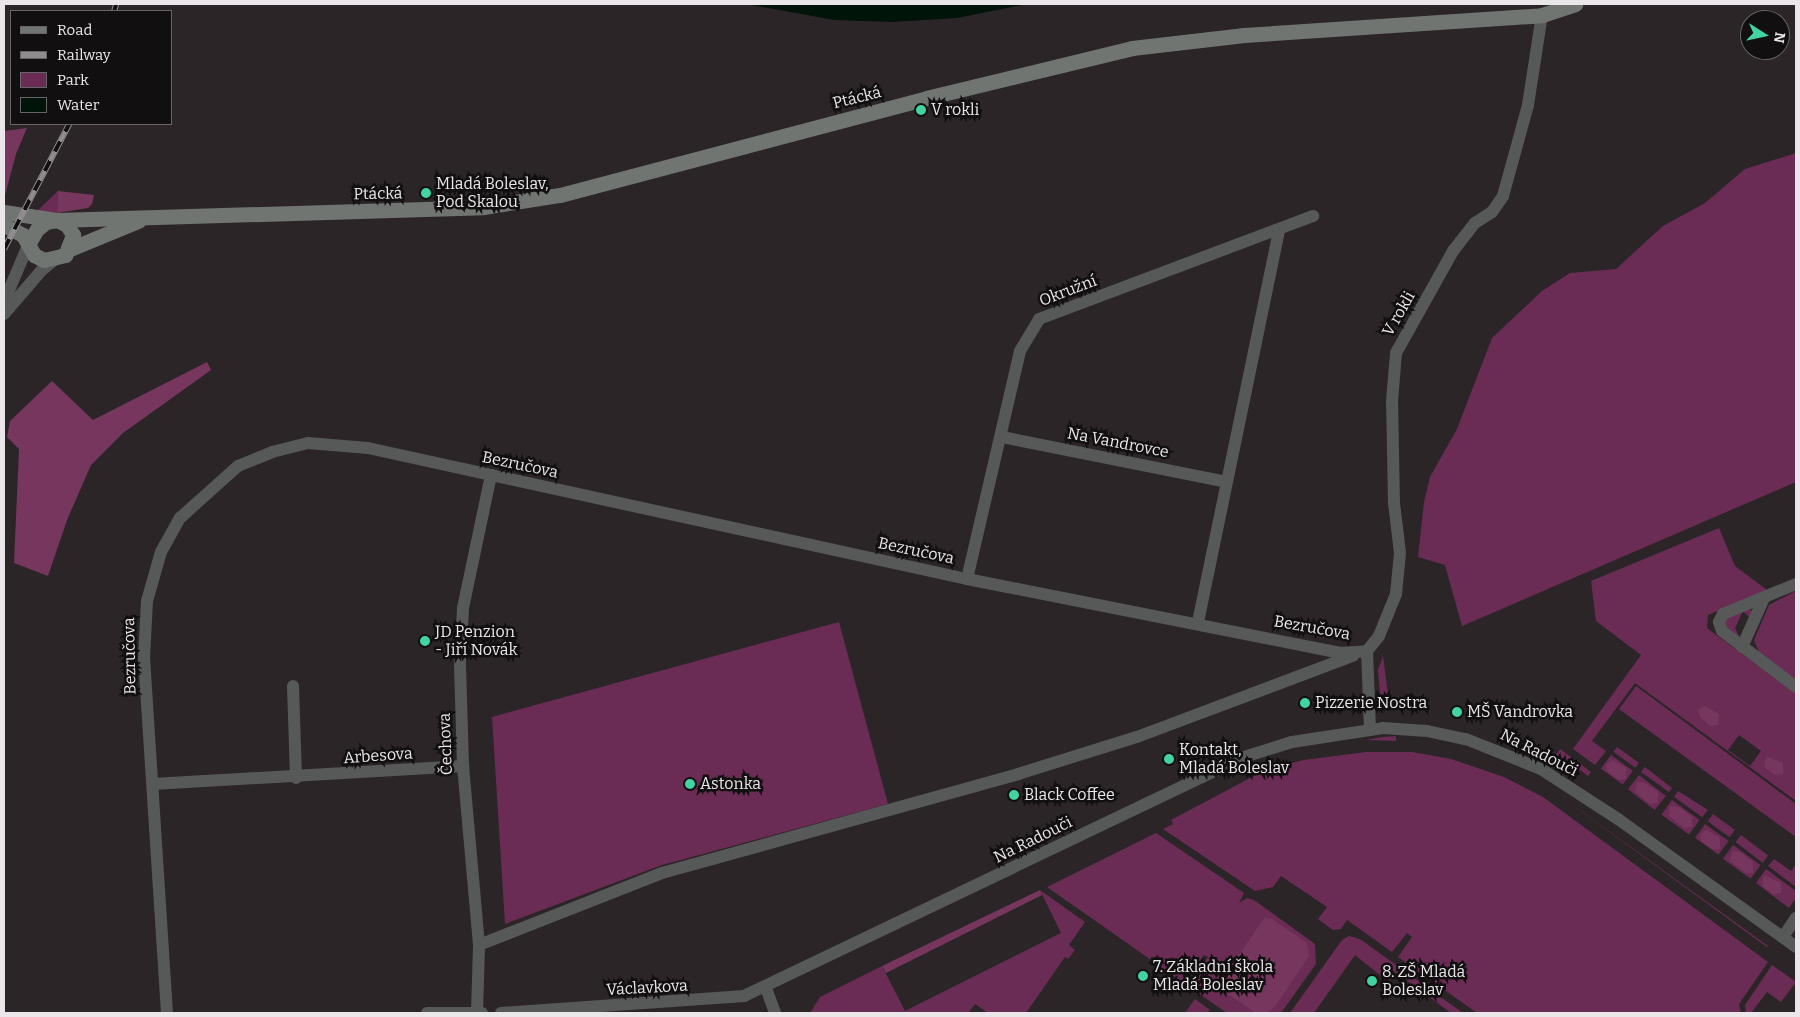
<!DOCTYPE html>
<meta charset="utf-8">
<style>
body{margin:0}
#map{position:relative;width:1800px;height:1017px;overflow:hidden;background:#2b2528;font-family:Bitter,serif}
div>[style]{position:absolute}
.green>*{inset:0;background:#6a2c54;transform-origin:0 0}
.forest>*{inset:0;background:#76365e}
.water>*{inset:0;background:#00140a}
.street>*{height:12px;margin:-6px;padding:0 6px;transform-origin:6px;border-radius:6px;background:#565957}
.secondary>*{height:15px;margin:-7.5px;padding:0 7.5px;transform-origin:7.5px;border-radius:7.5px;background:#707572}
.rail>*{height:5.5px;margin-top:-2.75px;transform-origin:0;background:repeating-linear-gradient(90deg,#120f10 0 11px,#918c8f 0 22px);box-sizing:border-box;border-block:1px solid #918c8f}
.dots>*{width:14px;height:14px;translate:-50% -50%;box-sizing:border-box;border:2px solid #120f10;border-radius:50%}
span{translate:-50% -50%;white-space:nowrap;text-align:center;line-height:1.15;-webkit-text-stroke:5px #120f10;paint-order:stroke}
.street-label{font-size:16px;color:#eae6e9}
.poi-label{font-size:16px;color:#eae6e9}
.left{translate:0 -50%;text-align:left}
.frame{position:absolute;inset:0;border:5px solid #eae6e9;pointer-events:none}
.legend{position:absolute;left:10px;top:10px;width:162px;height:115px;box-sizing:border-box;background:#120f10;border:1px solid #686567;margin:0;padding:6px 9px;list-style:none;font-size:15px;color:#eae6e9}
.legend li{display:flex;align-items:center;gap:10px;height:25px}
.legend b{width:25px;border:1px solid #686567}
.north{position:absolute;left:1740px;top:10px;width:50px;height:50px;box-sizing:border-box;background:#120f10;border:1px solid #686567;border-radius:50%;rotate:100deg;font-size:14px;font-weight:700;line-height:20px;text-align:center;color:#eae6e9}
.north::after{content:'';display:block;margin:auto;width:18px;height:22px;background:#41d4a1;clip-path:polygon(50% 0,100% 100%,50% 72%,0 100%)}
</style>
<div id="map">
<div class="green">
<div style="clip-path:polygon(1796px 153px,1796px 482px,1462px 626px,1445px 565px,1418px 557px,1424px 502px,1430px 477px,1457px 429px,1492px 338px,1542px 291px,1570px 273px,1616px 269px,1663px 226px,1705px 203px,1745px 169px)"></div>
<div style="clip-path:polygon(58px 191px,57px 213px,36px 212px)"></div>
<div style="clip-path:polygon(evenodd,1719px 528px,1735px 566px,1767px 590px,1708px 615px,1707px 628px,1796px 694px,1796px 801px,1635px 683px,1592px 741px,1606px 751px,1595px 765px,1573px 749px,1641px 655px,1596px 621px,1591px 581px,1719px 528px,1739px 735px,1761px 751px,1750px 766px,1728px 750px,1739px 735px)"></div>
<div style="clip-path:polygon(1796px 591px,1796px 680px,1759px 652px,1754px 640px,1769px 605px)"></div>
<div style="clip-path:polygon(1747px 608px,1752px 611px,1750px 618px,1743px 611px,1735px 628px,1740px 638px,1724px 626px,1723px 620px)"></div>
<div style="clip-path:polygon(839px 622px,888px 804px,662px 865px,505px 924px,492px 717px)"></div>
<div style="clip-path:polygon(1383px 656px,1390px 710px,1380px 693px,1378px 670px)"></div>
<div style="clip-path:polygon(1636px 686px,1796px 804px,1796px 837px,1619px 709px)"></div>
<div style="clip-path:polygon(1396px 736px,1396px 741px,1366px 740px,1383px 737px)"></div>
<div style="left:1617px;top:747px;width:27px;height:6px;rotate:36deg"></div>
<div style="clip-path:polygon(1560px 749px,1591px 772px,1588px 776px,1569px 762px,1563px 770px,1550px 763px)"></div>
<div style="clip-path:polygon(1366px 752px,1412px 752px,1451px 759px,1504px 777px,1543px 797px,1768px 962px,1739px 1004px,1741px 1013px,1477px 1013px,1398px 957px,1412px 937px,1407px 933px,1392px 952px,1347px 920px,1341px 929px,1333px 930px,1318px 919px,1327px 907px,1281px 876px,1273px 887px,1255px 891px,1163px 829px,1173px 824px,1171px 820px,1267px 769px,1304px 760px)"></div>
<div style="left:1611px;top:755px;width:27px;height:17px;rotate:36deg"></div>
<div style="clip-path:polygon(1645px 767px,1672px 788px,1669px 792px,1641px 772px)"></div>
<div style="left:1639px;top:775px;width:34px;height:18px;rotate:38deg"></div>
<div style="clip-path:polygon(1549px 788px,1768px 946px,1767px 947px)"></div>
<div style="clip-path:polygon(1678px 791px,1708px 810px,1702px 817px,1674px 797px)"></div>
<div style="left:1672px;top:800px;width:34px;height:18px;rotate:36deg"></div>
<div style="left:1713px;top:814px;width:27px;height:9px;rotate:36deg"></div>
<div style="left:1705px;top:824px;width:29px;height:17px;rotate:36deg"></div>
<div style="clip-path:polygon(1156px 833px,1244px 893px,1239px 903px,1247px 898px,1254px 900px,1315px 944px,1316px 964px,1281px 1013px,1227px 1013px,1188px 986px,1208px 957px,1204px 955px,1184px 983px,1047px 887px)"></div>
<div style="left:1741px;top:835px;width:34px;height:9px;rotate:37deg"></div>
<div style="left:1733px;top:845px;width:34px;height:17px;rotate:36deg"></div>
<div style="clip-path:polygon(1774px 859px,1791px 871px,1796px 864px,1796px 887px,1768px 866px)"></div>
<div style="clip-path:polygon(1766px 869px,1796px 891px,1796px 898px,1789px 908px,1756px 883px)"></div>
<div style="clip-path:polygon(1040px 890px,1085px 922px,1069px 945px,1075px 950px,1068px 959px,1065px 957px,1026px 1013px,988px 1013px,975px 1004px,968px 1013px,810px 1013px,820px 997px,882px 966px,905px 1011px,1061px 933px)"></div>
<div style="clip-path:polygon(1349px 936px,1360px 939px,1463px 1013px,1451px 1013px,1388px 967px,1381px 976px,1355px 955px,1314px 1013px,1290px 1013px,1342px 940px)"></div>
<div style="clip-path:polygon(1772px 965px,1796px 982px,1781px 1002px,1767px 992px,1751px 1013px,1746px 1013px,1745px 1005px)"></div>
<div style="clip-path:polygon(1195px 999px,1210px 1010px,1207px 1013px,1185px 1013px)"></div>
</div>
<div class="forest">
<div style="clip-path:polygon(27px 128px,16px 154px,4px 199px,4px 131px)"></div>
<div style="clip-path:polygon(58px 191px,94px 195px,92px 204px,88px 208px,57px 213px)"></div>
<div style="clip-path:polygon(207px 362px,211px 370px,123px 433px,91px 465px,67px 520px,48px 576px,14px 563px,19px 449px,7px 437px,10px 421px,52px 381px,93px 420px)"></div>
<div style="clip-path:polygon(1705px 706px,1719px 714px,1718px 725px,1710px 726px,1700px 717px,1698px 710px)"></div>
<div style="clip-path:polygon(1766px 756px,1783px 763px,1783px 774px,1775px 775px,1764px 767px)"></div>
<div style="clip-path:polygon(1613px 760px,1626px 768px,1626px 779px,1618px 780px,1607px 771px,1606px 764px)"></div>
<div style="clip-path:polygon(1637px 782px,1645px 783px,1658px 792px,1658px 803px,1650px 804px,1635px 792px)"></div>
<div style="clip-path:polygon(1670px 806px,1679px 807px,1692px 817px,1692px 827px,1684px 828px,1669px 816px)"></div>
<div style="clip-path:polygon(1707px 830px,1720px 838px,1720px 849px,1712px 849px,1701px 841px,1700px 834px)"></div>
<div style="clip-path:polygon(1732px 851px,1740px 852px,1753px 862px,1753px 873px,1746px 873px,1730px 861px)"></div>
<div style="clip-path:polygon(1764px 875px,1781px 883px,1781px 893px,1773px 894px,1762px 886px)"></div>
<div style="clip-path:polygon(1040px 890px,1042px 895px,886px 973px,882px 966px)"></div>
<div style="clip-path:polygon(1264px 918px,1272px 919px,1303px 940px,1307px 943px,1309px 956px,1274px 1008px,1266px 1013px,1256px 1013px,1224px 992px,1220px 983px)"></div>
</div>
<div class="water">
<div style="clip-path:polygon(747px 4px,1027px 4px,957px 18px,892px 22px,834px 20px)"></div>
</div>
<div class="street">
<div style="left:4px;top:302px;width:64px;rotate:-67deg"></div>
<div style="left:4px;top:314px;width:57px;rotate:-49.3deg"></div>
<div style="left:41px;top:271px;width:17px;rotate:-40deg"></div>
<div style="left:1002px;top:437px;width:229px;rotate:11.3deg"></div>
<div style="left:967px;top:579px;width:234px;rotate:-76.9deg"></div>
<div style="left:1020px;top:351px;width:37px;rotate:-59deg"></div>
<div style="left:1039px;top:319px;width:293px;rotate:-20.6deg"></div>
<div style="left:1796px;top:584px;width:79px;rotate:157.7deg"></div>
<div style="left:1723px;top:614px;width:9px;rotate:117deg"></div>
<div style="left:1719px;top:622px;width:9px;rotate:72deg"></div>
<div style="left:1722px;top:631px;width:93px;rotate:37.1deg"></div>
<div style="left:1198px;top:622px;width:400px;rotate:-78.3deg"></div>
<div style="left:1742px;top:647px;width:54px;rotate:-65.8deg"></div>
<div style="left:1367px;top:651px;width:19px;rotate:-51deg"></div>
<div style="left:1379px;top:636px;width:45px;rotate:-68deg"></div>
<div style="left:1396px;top:594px;width:41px;rotate:-84.4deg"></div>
<div style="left:1400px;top:553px;width:50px;rotate:-96.8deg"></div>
<div style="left:1394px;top:503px;width:102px;rotate:-91.1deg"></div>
<div style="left:1392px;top:401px;width:48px;rotate:-85.2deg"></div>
<div style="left:1396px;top:353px;width:117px;rotate:-60.8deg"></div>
<div style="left:1453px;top:251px;width:36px;rotate:-52deg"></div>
<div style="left:1475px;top:223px;width:20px;rotate:-33deg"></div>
<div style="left:1492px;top:212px;width:19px;rotate:-55deg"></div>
<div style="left:1503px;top:196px;width:94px;rotate:-74.6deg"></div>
<div style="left:1528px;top:105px;width:91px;rotate:-81.2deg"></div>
<div style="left:1367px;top:651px;width:79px;rotate:87.8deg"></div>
<div style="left:293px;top:686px;width:92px;rotate:88.1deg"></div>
<div style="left:153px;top:784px;width:311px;rotate:-3.3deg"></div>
<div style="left:1783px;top:937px;width:23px;rotate:-56deg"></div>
<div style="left:479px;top:945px;width:197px;rotate:-21.5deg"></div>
<div style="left:662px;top:873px;width:370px;rotate:-15.5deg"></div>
<div style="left:1018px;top:774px;width:125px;rotate:-17.3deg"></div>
<div style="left:1137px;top:737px;width:231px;rotate:-20.6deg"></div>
<div style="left:766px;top:988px;width:27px;rotate:70deg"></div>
<div style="left:167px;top:1013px;width:356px;rotate:-93.7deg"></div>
<div style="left:144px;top:658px;width:57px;rotate:-87deg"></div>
<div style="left:147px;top:601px;width:51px;rotate:-74.1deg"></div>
<div style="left:161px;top:552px;width:39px;rotate:-61deg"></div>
<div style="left:180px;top:518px;width:78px;rotate:-41.9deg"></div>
<div style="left:238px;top:466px;width:37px;rotate:-22deg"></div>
<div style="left:272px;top:452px;width:37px;rotate:-14deg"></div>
<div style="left:308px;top:443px;width:60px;rotate:4.8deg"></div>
<div style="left:368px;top:448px;width:613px;rotate:12.34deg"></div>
<div style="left:967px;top:579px;width:381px;rotate:11.2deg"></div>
<div style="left:1341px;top:653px;width:26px;rotate:-4deg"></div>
<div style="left:427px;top:1013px;width:55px"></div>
<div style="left:477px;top:1013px;width:68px;rotate:-88.3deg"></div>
<div style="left:479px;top:945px;width:180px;rotate:-95.1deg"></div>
<div style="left:463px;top:766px;width:102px;rotate:-91.7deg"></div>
<div style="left:460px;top:664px;width:56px;rotate:-86.9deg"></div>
<div style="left:463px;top:608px;width:136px;rotate:-78.1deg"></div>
<div style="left:501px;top:1013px;width:244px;rotate:-4deg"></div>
<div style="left:744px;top:996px;width:554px;rotate:-25.55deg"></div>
<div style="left:1244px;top:757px;width:50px;rotate:-17.4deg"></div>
<div style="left:1292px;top:742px;width:92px;rotate:-8.7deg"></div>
<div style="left:1383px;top:728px;width:44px;rotate:3.9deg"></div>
<div style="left:1427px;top:731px;width:40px;rotate:12deg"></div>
<div style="left:1466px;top:739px;width:81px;rotate:21.8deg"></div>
<div style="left:1541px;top:769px;width:92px;rotate:33deg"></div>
<div style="left:1618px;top:819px;width:219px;rotate:35.7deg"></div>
</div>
<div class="secondary">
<div style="left:4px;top:212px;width:54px;rotate:8.6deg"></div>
<div style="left:57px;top:220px;width:426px;rotate:-1.7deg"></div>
<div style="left:483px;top:207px;width:78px;rotate:-8.9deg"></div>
<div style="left:560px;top:195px;width:379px;rotate:-14.8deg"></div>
<div style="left:926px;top:98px;width:212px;rotate:-13.6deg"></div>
<div style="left:1132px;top:48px;width:113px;rotate:-6.6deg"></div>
<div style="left:1244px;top:35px;width:299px;rotate:-3.8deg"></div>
<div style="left:1542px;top:15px;width:35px;rotate:-18deg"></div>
<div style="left:4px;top:225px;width:21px;rotate:28deg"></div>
<div style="left:23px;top:235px;width:23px;rotate:61deg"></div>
<div style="left:34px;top:255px;width:11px;rotate:27deg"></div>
<div style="left:44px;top:260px;width:22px;rotate:-13deg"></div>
<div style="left:65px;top:255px;width:22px;rotate:-68deg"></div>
<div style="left:73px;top:235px;width:12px;rotate:-121deg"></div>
<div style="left:67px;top:225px;width:11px;rotate:-153deg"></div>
<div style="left:57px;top:220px;width:11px;rotate:170deg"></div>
<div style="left:46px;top:222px;width:11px;rotate:142deg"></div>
<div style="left:37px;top:229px;width:16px;rotate:120deg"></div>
<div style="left:70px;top:249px;width:74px;rotate:-22.4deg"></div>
</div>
<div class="rail">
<div style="left:114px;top:11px;width:7px;rotate:-74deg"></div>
<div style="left:4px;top:249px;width:141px;rotate:-62.5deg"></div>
</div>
<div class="dots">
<div style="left:921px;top:110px;background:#41d4a1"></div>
<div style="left:426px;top:193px;background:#41d4a1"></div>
<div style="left:425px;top:641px;background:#41d4a1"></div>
<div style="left:1305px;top:703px;background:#41d4a1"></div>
<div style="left:1457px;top:712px;background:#41d4a1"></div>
<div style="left:1169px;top:759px;background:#41d4a1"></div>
<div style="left:690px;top:784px;background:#41d4a1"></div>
<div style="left:1014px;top:795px;background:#41d4a1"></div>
<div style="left:1143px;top:976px;background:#41d4a1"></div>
<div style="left:1372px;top:981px;background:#41d4a1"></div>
</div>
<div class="street-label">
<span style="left:857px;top:98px;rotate:-14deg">Ptácká</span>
<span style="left:378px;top:194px;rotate:-1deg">Ptácká</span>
<span style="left:1068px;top:291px;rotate:-21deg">Okružní</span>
<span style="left:1399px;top:314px;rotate:-60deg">V rokli</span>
<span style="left:1118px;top:443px;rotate:11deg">Na Vandrovce</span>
<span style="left:520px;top:465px;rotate:12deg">Bezručova</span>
<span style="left:916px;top:551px;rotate:12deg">Bezručova</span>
<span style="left:1312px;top:628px;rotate:10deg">Bezručova</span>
<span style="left:130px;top:656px;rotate:-91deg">Bezručova</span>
<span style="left:446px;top:744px;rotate:-92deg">Čechova</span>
<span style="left:1539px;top:753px;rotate:27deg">Na Radouči</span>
<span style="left:378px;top:756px;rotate:-4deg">Arbesova</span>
<span style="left:1033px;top:840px;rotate:-26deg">Na Radouči</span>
<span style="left:647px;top:988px;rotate:-3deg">Václavkova</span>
</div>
<div class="poi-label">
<span class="left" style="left:931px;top:110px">V rokli</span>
<span class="left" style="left:436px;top:193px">Mladá Boleslav,<br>Pod Skalou</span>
<span class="left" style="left:435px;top:641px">JD Penzion<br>- Jiří Novák</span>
<span class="left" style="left:1315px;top:703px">Pizzerie Nostra</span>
<span class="left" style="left:1467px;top:712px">MŠ Vandrovka</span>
<span class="left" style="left:1179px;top:759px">Kontakt,<br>Mladá Boleslav</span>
<span class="left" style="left:700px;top:784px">Astonka</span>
<span class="left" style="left:1024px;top:795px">Black Coffee</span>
<span class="left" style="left:1153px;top:976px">7. Základní škola<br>Mladá Boleslav</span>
<span class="left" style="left:1382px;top:981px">8. ZŠ Mladá<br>Boleslav</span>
</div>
<div class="frame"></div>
<ul class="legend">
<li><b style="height:6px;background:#707572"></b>Road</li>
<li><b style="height:6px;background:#918c8f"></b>Railway</li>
<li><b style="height:14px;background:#6a2c54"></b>Park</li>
<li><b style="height:14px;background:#00140a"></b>Water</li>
</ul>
<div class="north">N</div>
</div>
